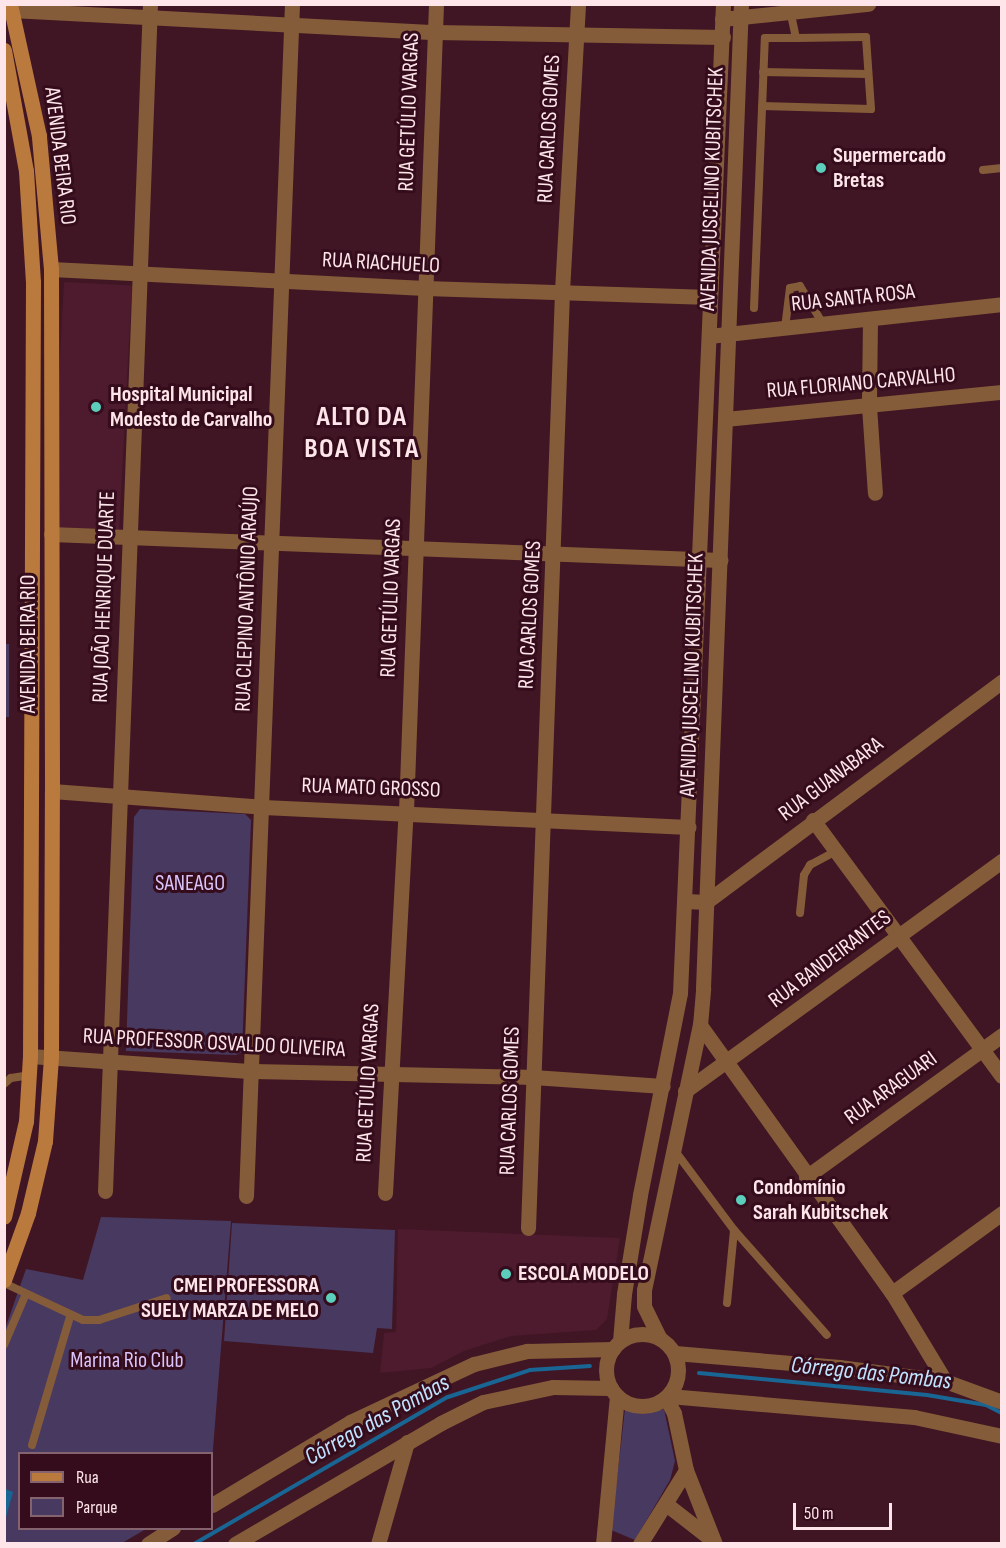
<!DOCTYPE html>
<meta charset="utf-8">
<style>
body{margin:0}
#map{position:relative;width:1006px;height:1548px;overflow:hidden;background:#401624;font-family:"Sofia Sans Condensed",sans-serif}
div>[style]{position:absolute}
.built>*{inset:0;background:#4d1b2d;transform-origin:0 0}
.green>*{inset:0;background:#483960;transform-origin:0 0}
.water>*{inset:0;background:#196695}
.stream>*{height:4px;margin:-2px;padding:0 2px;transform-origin:2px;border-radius:2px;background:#196695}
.service>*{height:8px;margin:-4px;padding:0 4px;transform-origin:4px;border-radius:4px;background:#855c39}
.minor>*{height:15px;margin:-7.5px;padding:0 7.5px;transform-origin:7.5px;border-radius:7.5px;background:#855c39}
.tertiary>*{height:15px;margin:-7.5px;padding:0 7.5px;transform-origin:7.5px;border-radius:7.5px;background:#855c39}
.tertiary>.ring{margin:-7.5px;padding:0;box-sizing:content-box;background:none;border:15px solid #855c39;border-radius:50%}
.secondary>*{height:15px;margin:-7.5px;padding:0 7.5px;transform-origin:7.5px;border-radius:7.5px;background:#bb7a3d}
.dots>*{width:16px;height:16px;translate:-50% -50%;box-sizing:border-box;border:3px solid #350c1b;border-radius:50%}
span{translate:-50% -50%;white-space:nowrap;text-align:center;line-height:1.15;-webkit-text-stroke:6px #350c1b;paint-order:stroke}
.street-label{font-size:22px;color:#fde5ea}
.poi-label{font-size:22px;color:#fde5ea;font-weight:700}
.left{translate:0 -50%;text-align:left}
.right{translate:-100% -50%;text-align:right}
.park-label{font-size:22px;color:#d9c4fc}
.water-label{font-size:24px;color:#c0e3ff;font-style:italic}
.district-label{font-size:28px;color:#fde5ea;font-weight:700;letter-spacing:1.5px}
.frame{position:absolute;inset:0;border:6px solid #fde5ea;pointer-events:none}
.legend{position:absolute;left:18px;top:1452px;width:195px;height:78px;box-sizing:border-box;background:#350c1b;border:2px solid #85636e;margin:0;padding:8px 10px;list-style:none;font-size:18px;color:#fde5ea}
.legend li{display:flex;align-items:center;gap:12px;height:30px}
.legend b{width:30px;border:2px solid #85636e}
.scale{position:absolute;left:793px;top:1503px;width:99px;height:27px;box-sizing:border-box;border:3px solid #fde5ea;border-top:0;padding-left:8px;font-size:18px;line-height:21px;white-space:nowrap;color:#fde5ea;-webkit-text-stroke:4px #350c1b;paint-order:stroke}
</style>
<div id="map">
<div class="built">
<div style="left:64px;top:282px;width:68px;height:245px;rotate:3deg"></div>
<div style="clip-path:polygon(398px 1229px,620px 1238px,607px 1319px,596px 1330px,511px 1336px,464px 1351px,431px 1368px,380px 1373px,384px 1333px,396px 1332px)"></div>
</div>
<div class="green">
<div style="left:5px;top:644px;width:4px;height:73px"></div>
<div style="clip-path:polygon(140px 809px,245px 814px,251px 820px,242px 1052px,236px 1055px,126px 1051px,134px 817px)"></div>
<div style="clip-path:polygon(101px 1217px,231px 1221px,212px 1462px,212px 1454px,20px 1454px,20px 1528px,146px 1529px,122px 1543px,5px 1544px,5px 1329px,26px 1269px,83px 1280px)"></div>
<div style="clip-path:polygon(232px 1223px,395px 1230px,392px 1329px,377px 1328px,373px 1353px,224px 1341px)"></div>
<div style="clip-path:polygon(625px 1409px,642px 1414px,664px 1409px,675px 1461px,670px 1480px,635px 1540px,611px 1530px)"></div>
</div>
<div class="water">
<div style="clip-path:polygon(5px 1489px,13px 1492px,6px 1517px,4px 1517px)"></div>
</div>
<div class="stream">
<div style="left:699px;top:1373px;width:229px;rotate:5.5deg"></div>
<div style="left:927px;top:1395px;width:60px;rotate:9.6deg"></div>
<div style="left:986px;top:1405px;width:18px;rotate:27deg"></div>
<div style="left:194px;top:1544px;width:293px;rotate:-30.1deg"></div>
<div style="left:448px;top:1397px;width:86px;rotate:-18.2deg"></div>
<div style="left:530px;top:1370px;width:60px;rotate:-3.8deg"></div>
</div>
<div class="service">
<div style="left:763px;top:72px;width:105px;rotate:1.1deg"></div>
<div style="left:762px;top:106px;width:109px;rotate:1.6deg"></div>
<div style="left:871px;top:109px;width:72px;rotate:-94deg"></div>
<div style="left:866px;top:37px;width:70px;rotate:179.2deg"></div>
<div style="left:983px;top:170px;width:19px;rotate:-6deg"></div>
<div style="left:754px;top:308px;width:270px;rotate:-87.7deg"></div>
<div style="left:765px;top:38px;width:31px"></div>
<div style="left:796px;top:38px;width:25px;rotate:-102deg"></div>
<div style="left:785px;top:328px;width:40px;rotate:-82.9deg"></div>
<div style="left:790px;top:288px;width:10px;rotate:-11deg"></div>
<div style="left:800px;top:286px;width:44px;rotate:58.8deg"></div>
<div style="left:800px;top:913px;width:38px;rotate:-84deg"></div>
<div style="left:804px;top:875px;width:12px;rotate:-59deg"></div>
<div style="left:810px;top:865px;width:27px;rotate:-28deg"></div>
<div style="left:4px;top:1084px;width:9px;rotate:-41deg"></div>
<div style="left:11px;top:1078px;width:18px;rotate:-9deg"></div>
<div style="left:675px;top:1151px;width:99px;rotate:53.2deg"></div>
<div style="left:734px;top:1230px;width:140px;rotate:48.5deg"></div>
<div style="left:4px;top:1283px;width:87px;rotate:25.1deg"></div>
<div style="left:83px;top:1320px;width:16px"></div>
<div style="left:99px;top:1320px;width:71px;rotate:-17.9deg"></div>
<div style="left:727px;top:1303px;width:73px;rotate:-84.5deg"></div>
<div style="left:4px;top:1345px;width:53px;rotate:-66.8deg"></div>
<div style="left:32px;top:1445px;width:134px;rotate:-73.5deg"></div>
</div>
<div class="minor">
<div style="left:11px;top:10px;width:425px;rotate:3deg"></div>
<div style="left:435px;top:32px;width:288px;rotate:1deg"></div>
<div style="left:722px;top:19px;width:147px;rotate:-5.9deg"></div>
<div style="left:51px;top:269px;width:374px;rotate:2.9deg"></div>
<div style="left:425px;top:288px;width:285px;rotate:1.8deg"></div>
<div style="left:870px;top:319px;width:87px;rotate:90.7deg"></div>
<div style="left:869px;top:406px;width:87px;rotate:86.1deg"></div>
<div style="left:709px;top:336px;width:295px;rotate:-6.2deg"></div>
<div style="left:725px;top:419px;width:278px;rotate:-5.6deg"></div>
<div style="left:51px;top:534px;width:670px;rotate:2.23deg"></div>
<div style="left:52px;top:791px;width:212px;rotate:4.3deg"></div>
<div style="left:263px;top:807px;width:426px;rotate:2.7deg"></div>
<div style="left:813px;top:820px;width:318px;rotate:53.6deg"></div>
<div style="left:686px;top:901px;width:20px;rotate:3deg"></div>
<div style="left:706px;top:902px;width:369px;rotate:-36.7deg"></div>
<div style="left:700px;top:1025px;width:330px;rotate:54.4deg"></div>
<div style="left:892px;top:1293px;width:103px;rotate:58.9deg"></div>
<div style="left:30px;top:1056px;width:223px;rotate:3.9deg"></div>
<div style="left:252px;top:1071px;width:281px;rotate:1.2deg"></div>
<div style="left:533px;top:1077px;width:130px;rotate:4deg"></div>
<div style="left:685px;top:1091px;width:392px;rotate:-36deg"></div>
<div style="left:806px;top:1177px;width:242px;rotate:-35.9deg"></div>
<div style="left:105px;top:1191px;width:1188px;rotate:-87.83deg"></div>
<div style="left:385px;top:1193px;width:383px;rotate:-86.9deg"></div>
<div style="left:406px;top:811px;width:808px;rotate:-87.87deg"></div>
<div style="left:246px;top:1196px;width:1193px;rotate:-87.79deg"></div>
<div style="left:528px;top:1228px;width:938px;rotate:-87.92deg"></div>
<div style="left:562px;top:291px;width:287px;rotate:-86.8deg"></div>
<div style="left:892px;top:1293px;width:136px;rotate:-36deg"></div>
<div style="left:666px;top:1398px;width:17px;rotate:62deg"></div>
<div style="left:674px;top:1413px;width:58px;rotate:78.1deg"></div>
<div style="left:686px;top:1470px;width:79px;rotate:68.6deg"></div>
<div style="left:666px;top:1504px;width:57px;rotate:37.9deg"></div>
<div style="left:378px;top:1544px;width:106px;rotate:-74.1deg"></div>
<div style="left:603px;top:1544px;width:149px;rotate:-84.6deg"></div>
<div style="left:640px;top:1544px;width:87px;rotate:-58.1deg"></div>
</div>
<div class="tertiary">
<div class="ring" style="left:606px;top:1334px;width:57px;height:57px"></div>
<div style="left:659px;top:1337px;width:34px;rotate:-116deg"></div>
<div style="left:644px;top:1306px;width:16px;rotate:-90deg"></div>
<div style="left:644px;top:1290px;width:271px;rotate:-78.1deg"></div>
<div style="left:700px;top:1025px;width:37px;rotate:-85deg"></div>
<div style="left:703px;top:988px;width:985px;rotate:-87.79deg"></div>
<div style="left:620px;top:1341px;width:47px;rotate:-85.1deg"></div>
<div style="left:624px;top:1294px;width:100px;rotate:-80.8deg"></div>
<div style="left:640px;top:1195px;width:206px;rotate:-78.8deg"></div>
<div style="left:680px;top:993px;width:990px;rotate:-87.51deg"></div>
<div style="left:675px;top:1353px;width:165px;rotate:4.9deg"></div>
<div style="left:839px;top:1367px;width:107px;rotate:7.5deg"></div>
<div style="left:945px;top:1381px;width:61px;rotate:20.2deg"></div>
<div style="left:669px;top:1396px;width:246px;rotate:4.9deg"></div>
<div style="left:914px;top:1417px;width:90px;rotate:12.2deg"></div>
<div style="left:212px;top:1505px;width:161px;rotate:-31deg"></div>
<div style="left:350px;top:1422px;width:137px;rotate:-25.1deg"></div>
<div style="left:474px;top:1364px;width:55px;rotate:-13.8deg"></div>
<div style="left:527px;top:1351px;width:86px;rotate:-1.3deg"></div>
<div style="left:148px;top:1544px;width:30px;rotate:-33deg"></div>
<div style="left:235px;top:1544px;width:239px;rotate:-30.4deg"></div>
<div style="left:441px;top:1423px;width:47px;rotate:-26.6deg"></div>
<div style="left:483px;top:1402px;width:72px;rotate:-12.1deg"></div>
<div style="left:553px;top:1387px;width:58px;rotate:1deg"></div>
</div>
<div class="secondary">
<div style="left:4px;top:50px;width:123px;rotate:79.7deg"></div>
<div style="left:26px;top:171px;width:111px;rotate:86.4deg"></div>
<div style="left:33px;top:282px;width:774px;rotate:90.22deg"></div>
<div style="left:30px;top:1056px;width:65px;rotate:93.5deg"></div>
<div style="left:26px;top:1121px;width:98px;rotate:102.9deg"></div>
<div style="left:4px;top:1280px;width:71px;rotate:-70.3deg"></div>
<div style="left:28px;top:1213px;width:74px;rotate:-76.7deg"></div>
<div style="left:45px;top:1141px;width:84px;rotate:-85.9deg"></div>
<div style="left:51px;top:1057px;width:266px;rotate:-89.8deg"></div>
<div style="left:52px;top:791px;width:522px;rotate:-90.11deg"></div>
<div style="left:51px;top:269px;width:134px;rotate:-95.2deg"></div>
<div style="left:39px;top:136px;width:135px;rotate:-102.4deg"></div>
</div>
<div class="dots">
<div style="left:821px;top:168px;background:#5bcebc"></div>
<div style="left:96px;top:407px;background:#5bcebc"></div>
<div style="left:741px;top:1200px;background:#5bcebc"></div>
<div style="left:506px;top:1274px;background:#5bcebc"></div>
<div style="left:331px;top:1298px;background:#5bcebc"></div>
</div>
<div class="street-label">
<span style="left:409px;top:112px;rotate:-88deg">RUA GETÚLIO VARGAS</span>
<span style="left:549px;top:129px;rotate:-87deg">RUA CARLOS GOMES</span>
<span style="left:60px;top:156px;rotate:83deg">AVENIDA BEIRA RIO</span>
<span style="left:712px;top:189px;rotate:-88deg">AVENIDA JUSCELINO KUBITSCHEK</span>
<span style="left:381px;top:263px;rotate:3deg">RUA RIACHUELO</span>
<span style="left:853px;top:298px;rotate:-6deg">RUA SANTA ROSA</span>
<span style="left:861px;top:383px;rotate:-5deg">RUA FLORIANO CARVALHO</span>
<span style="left:104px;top:597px;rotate:-88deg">RUA JOÃO HENRIQUE DUARTE</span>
<span style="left:391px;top:598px;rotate:-88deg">RUA GETÚLIO VARGAS</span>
<span style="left:247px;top:599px;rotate:-88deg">RUA CLEPINO ANTÔNIO ARAÚJO</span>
<span style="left:530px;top:615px;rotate:-87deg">RUA CARLOS GOMES</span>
<span style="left:29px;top:644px;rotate:-90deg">AVENIDA BEIRA RIO</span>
<span style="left:692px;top:675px;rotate:-88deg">AVENIDA JUSCELINO KUBITSCHEK</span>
<span style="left:831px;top:779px;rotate:-37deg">RUA GUANABARA</span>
<span style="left:371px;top:788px;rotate:2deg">RUA MATO GROSSO</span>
<span style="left:830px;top:959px;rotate:-37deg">RUA BANDEIRANTES</span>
<span style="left:214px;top:1043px;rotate:3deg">RUA PROFESSOR OSVALDO OLIVEIRA</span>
<span style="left:368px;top:1083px;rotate:-87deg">RUA GETÚLIO VARGAS</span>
<span style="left:891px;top:1088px;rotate:-36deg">RUA ARAGUARI</span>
<span style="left:510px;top:1101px;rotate:-88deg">RUA CARLOS GOMES</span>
</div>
<div class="poi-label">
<span class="left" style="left:833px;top:168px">Supermercado<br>Bretas</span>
<span class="left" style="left:110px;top:407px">Hospital Municipal<br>Modesto de Carvalho</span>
<span class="left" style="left:753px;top:1200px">Condomínio<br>Sarah Kubitschek</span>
<span class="left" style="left:518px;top:1274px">ESCOLA MODELO</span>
<span class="right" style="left:319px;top:1298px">CMEI PROFESSORA<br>SUELY MARZA DE MELO</span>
</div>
<div class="park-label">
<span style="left:190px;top:884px">SANEAGO</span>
<span style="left:127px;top:1361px">Marina Rio Club</span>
</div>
<div class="water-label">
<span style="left:871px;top:1373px;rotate:6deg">Córrego das Pombas</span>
<span style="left:377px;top:1420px;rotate:-29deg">Córrego das Pombas</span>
</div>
<div class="district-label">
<span style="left:362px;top:433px">ALTO DA<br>BOA VISTA</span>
</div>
<div class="frame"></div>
<ul class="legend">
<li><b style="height:8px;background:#bb7a3d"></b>Rua</li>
<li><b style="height:16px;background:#483960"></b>Parque</li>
</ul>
<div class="scale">50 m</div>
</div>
